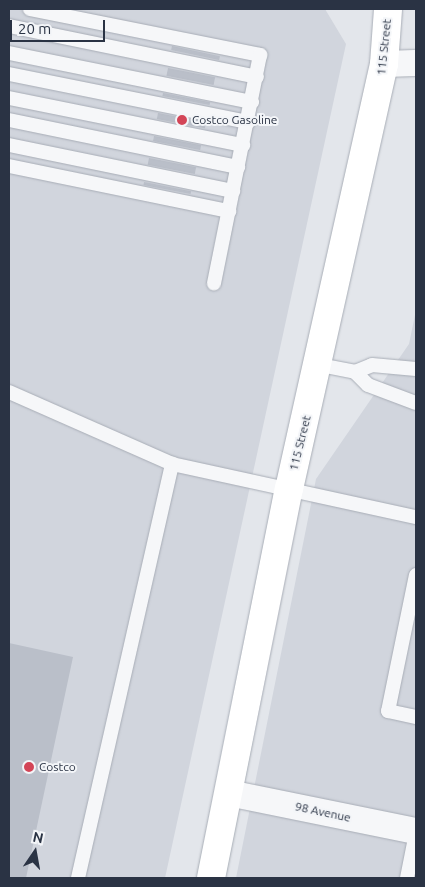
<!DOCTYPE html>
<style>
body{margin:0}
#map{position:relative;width:425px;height:887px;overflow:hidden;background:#e3e6eb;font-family:Ubuntu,sans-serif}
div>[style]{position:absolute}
.built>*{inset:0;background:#d1d5dd}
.building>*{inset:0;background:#babfc9;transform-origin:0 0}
.roads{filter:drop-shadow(0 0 1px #a8adb6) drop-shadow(0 0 1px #a8adb6)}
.lane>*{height:14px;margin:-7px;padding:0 7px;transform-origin:7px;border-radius:7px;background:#f6f7f9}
.street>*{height:26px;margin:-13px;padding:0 13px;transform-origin:13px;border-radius:13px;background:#f6f7f9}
.secondary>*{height:28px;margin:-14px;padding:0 14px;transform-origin:14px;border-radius:14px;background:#fff}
.dots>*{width:14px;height:14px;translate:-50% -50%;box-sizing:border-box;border:2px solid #f3f5f8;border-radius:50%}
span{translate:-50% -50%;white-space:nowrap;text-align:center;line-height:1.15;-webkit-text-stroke:4px #f3f5f8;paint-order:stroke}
.street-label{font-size:12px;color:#2a3344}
.poi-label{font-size:12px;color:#2a3344}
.left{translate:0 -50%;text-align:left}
.frame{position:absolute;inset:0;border:10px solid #2a3344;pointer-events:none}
.north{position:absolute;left:10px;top:827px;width:50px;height:50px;-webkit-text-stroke:4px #f3f5f8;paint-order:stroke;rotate:12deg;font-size:14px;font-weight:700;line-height:20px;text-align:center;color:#2a3344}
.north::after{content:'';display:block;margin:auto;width:18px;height:22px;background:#2a3344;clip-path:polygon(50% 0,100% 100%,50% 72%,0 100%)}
.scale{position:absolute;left:10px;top:20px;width:95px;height:22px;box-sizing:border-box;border:2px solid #2a3344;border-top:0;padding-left:6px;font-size:15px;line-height:18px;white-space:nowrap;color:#2a3344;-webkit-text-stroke:4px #f3f5f8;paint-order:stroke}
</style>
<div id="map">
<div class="built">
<div style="clip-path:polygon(9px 9px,325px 9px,346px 44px,165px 878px,9px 878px)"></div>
<div style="clip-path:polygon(416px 310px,416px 878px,236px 878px,316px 479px,409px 344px)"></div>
</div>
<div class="building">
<div style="left:172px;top:46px;width:49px;height:4px;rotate:12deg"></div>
<div style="left:168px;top:68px;width:48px;height:8px;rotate:11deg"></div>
<div style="left:163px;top:93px;width:48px;height:3px;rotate:11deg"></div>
<div style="left:158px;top:113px;width:49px;height:6px;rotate:11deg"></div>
<div style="left:154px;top:136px;width:48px;height:5px;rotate:11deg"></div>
<div style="left:149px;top:158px;width:48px;height:7px;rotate:11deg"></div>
<div style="left:144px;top:182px;width:48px;height:3px;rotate:11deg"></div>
<div style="clip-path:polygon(9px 643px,73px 657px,26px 878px,9px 878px)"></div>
</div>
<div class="roads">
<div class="lane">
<div style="left:30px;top:9px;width:235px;rotate:11.3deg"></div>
<div style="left:260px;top:55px;width:233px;rotate:101.4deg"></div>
<div style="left:9px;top:26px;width:253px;rotate:11.6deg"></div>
<div style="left:9px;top:53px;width:248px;rotate:11.4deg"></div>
<div style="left:9px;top:74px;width:244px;rotate:11.4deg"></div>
<div style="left:9px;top:98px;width:239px;rotate:11.4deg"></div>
<div style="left:9px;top:120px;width:234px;rotate:11.6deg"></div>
<div style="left:9px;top:145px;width:229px;rotate:11.6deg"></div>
<div style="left:9px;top:166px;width:225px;rotate:11.6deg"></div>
<div style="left:320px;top:365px;width:36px;rotate:11deg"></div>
<div style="left:355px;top:372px;width:18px;rotate:-22deg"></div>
<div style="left:372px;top:365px;width:44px;rotate:5.2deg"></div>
<div style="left:355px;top:372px;width:18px;rotate:45deg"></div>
<div style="left:368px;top:385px;width:51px;rotate:20.6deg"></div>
<div style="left:9px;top:392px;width:178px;rotate:23.8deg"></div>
<div style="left:416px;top:575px;width:139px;rotate:101.6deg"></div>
<div style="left:388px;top:711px;width:29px;rotate:12deg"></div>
<div style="left:78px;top:878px;width:425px;rotate:-77.2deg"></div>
<div style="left:172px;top:464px;width:250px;rotate:12.3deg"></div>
<div style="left:407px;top:878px;width:46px;rotate:-78.7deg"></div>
</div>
<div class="street">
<div style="left:384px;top:64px;width:32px;rotate:-2deg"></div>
<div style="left:229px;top:793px;width:191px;rotate:11.5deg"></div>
</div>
<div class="secondary">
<div style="left:211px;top:878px;width:397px;rotate:-78.7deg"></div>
<div style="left:289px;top:489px;width:435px;rotate:-77.4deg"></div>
<div style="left:384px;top:64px;width:55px;rotate:-85.8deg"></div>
</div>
</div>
<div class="dots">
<div style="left:182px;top:120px;background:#d34557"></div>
<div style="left:29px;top:767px;background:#d34557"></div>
</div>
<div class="street-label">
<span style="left:384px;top:47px;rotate:-84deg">115 Street</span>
<span style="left:300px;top:443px;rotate:-76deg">115 Street</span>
<span style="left:323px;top:812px;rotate:12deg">98 Avenue</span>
</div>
<div class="poi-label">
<span class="left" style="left:192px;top:120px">Costco Gasoline</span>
<span class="left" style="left:39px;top:767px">Costco</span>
</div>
<div class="frame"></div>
<div class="north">N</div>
<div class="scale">20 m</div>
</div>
